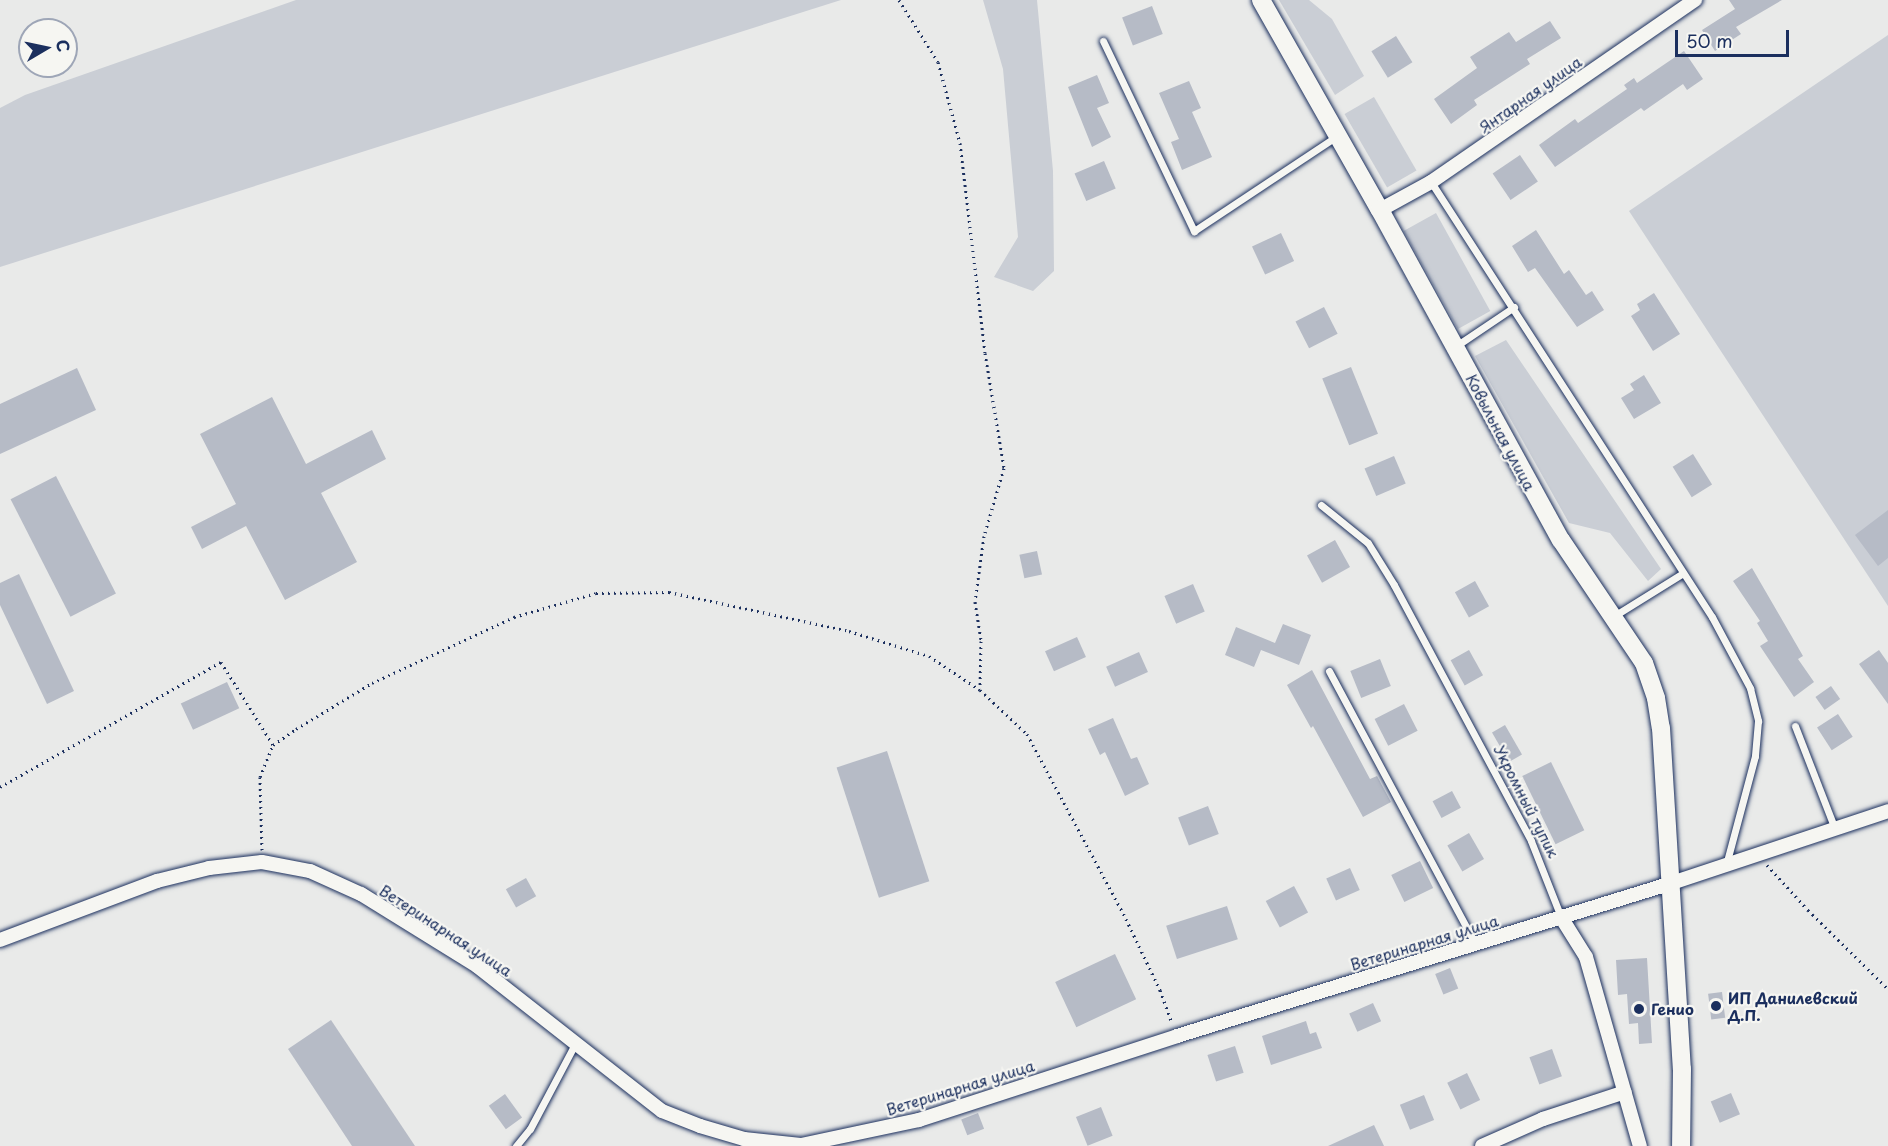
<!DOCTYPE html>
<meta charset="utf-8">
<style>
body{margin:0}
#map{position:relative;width:1888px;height:1146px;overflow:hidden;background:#e9eae9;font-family:"Playpen Sans",sans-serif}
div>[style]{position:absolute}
.green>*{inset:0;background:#caced5;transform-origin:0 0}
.building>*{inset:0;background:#b6bbc6;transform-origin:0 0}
.path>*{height:3px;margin-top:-1.5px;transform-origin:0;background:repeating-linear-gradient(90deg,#1b2f5e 0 1.5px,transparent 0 6px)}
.roads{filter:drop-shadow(0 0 2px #1b2f5e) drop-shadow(0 0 2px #1b2f5e)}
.lane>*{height:7px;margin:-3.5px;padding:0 3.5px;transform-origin:3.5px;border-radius:3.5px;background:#f6f6f2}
.street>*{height:14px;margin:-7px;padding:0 7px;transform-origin:7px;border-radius:7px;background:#f6f6f2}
.secondary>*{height:18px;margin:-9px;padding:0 9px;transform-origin:9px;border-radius:9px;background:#f6f6f2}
.dots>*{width:16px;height:16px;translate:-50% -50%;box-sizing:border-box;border:3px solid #f6f6f2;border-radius:50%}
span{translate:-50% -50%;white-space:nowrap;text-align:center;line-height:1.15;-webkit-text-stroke:4.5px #f6f6f2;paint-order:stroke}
.street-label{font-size:15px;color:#1b2f5e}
.poi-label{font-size:15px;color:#1b2f5e;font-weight:700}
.left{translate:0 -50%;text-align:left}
.north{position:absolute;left:18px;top:18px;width:60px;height:60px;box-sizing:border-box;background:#f6f6f2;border:2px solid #9ea6b7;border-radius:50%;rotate:81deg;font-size:16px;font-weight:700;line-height:24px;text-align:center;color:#1b2f5e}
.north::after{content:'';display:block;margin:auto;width:21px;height:27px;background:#1b2f5e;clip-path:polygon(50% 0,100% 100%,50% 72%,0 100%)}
.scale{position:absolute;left:1675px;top:30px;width:114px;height:27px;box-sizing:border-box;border:3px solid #1b2f5e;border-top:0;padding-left:8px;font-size:18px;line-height:21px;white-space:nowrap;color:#1b2f5e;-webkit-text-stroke:4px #f6f6f2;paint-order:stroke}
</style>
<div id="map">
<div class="green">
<div style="clip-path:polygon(296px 0,841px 0,0 267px,0 108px,25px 95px)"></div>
<div style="clip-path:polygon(983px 0,1037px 0,1053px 171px,1054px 271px,1033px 291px,994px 277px,1018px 237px,1003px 69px)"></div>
<div style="clip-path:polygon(1279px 0,1309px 0,1332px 19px,1364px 76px,1335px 95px)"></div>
<div style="clip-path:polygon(1888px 35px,1888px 606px,1629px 211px)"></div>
<div style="left:1374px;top:97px;width:85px;height:34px;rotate:60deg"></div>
<div style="left:1436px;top:213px;width:112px;height:37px;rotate:61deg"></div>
<div style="clip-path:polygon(1506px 340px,1661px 569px,1648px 581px,1610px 533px,1569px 523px,1475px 356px)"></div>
</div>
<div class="building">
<div style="clip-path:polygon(1729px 0,1782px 0,1736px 27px,1741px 34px,1715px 51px,1702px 30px,1735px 9px)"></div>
<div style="left:1152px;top:6px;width:30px;height:32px;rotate:69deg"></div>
<div style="clip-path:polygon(1550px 21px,1561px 38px,1527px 59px,1530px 64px,1474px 100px,1477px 105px,1451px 124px,1434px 99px,1477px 68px,1470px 57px,1509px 32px,1516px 42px)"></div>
<div style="left:1396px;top:36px;width:31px;height:29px;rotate:58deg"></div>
<div style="clip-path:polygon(1684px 51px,1703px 79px,1687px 90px,1683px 84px,1644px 111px,1641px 108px,1555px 167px,1539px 145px,1575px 119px,1578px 123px,1627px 89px,1624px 85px,1634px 78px,1637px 83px)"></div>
<div style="clip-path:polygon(1097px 75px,1109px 103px,1097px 108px,1111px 137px,1092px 147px,1068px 87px)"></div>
<div style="clip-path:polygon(1189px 81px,1201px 108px,1192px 112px,1212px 157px,1182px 170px,1171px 142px,1179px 139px,1159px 93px)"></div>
<div style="left:1520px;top:155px;width:32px;height:33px;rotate:56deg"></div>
<div style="left:1104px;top:161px;width:30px;height:32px;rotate:67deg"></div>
<div style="clip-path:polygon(1536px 230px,1564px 274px,1569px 270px,1586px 295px,1592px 291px,1604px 310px,1577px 327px,1535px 268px,1528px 272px,1512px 246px)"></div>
<div style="left:1281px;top:233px;width:31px;height:32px;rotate:65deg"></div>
<div style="clip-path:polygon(1654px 293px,1680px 334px,1653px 351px,1631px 316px,1640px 310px,1637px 304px)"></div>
<div style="left:1324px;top:307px;width:30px;height:32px;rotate:63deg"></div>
<div style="left:1351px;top:367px;width:72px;height:31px;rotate:68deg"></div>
<div style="clip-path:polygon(77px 368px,96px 410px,0 454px,0 404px)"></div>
<div style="clip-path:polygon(1644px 375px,1661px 403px,1634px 419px,1621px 398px,1634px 390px,1630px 384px)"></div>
<div style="clip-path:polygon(272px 397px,306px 464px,372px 430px,386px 459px,321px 493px,357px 562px,285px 600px,246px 526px,202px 549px,191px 527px,236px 504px,200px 434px)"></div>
<div style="left:1693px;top:454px;width:36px;height:24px;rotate:58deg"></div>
<div style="left:1394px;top:456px;width:30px;height:32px;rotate:67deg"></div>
<div style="left:56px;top:476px;width:132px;height:51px;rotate:63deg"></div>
<div style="clip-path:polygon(1888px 510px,1888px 558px,1878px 566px,1855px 535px)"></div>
<div style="left:1335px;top:540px;width:31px;height:32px;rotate:61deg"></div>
<div style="left:1037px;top:551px;width:24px;height:18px;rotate:78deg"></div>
<div style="clip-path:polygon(1752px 568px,1803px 656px,1798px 659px,1814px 682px,1794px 697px,1760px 646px,1768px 641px,1757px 623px,1760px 621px,1733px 581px)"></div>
<div style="clip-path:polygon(19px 574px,74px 691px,47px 704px,0 605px,0 583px)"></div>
<div style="left:1475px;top:581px;width:29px;height:23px;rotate:61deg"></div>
<div style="left:1193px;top:584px;width:30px;height:31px;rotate:67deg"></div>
<div style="clip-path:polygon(1283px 624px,1311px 635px,1299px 665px,1261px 650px,1254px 667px,1225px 655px,1236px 627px,1275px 643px)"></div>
<div style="left:1077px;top:637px;width:22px;height:35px;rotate:66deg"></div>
<div style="left:1469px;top:650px;width:29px;height:21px;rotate:61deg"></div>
<div style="clip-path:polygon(1879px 650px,1888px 663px,1888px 704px,1859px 664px)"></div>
<div style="left:1139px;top:652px;width:22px;height:36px;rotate:66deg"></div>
<div style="left:1380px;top:659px;width:29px;height:32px;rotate:68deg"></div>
<div style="clip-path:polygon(1312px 670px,1370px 779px,1377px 776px,1391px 802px,1363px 817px,1313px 726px,1311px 728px,1287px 685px)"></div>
<div style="left:227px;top:682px;width:29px;height:51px;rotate:65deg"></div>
<div style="left:1831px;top:686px;width:16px;height:19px;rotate:55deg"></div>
<div style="left:1404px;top:704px;width:30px;height:33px;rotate:63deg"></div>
<div style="left:1838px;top:714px;width:27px;height:25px;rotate:57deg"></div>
<div style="clip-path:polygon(1113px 718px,1131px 759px,1137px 757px,1149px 784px,1125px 796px,1105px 752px,1100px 755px,1088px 729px)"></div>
<div style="left:1505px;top:725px;width:34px;height:15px;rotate:60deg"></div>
<div style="left:887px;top:751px;width:137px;height:53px;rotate:72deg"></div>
<div style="left:1551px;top:762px;width:76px;height:32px;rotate:64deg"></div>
<div style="left:1452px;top:791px;width:19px;height:22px;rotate:62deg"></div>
<div style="left:1208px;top:806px;width:30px;height:32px;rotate:69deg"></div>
<div style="left:1469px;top:833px;width:30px;height:25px;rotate:60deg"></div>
<div style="left:1420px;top:861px;width:30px;height:32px;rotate:64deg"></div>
<div style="left:1350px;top:868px;width:24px;height:26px;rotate:66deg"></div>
<div style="left:526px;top:878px;width:21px;height:23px;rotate:61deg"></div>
<div style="left:1294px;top:886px;width:30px;height:32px;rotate:62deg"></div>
<div style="left:1227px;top:906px;width:35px;height:64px;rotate:72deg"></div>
<div style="left:1115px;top:954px;width:50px;height:66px;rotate:65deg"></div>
<div style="clip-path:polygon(1647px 958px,1652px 1043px,1639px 1044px,1638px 1023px,1629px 1024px,1627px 994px,1618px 995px,1616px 960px)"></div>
<div style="left:1450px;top:968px;width:22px;height:16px;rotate:68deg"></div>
<div style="left:1722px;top:992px;width:26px;height:14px;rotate:83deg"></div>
<div style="left:1373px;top:1003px;width:20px;height:26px;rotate:66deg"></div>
<div style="clip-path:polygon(331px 1020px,415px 1146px,352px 1146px,288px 1049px)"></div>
<div style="clip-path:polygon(1306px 1021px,1310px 1034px,1316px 1032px,1322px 1048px,1271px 1065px,1262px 1036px)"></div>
<div style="left:1235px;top:1046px;width:28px;height:29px;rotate:72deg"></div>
<div style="left:1552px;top:1049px;width:29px;height:24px;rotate:70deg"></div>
<div style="left:1467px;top:1073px;width:30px;height:22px;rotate:64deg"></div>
<div style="left:1731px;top:1093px;width:23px;height:22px;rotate:67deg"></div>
<div style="left:505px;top:1094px;width:29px;height:20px;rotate:54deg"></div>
<div style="left:1424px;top:1095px;width:27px;height:26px;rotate:68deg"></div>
<div style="left:1101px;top:1107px;width:31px;height:27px;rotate:68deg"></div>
<div style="left:978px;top:1113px;width:17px;height:18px;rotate:69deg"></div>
<div style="clip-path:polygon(1374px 1125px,1384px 1146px,1328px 1146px)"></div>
</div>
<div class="path">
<div style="left:899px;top:0;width:73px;rotate:57.8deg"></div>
<div style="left:938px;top:62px;width:84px;rotate:74.8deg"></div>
<div style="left:960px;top:143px;width:211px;rotate:83.2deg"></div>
<div style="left:985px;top:353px;width:117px;rotate:80.6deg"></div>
<div style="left:1004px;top:468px;width:71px;rotate:106.4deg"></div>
<div style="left:984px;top:536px;width:67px;rotate:97.8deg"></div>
<div style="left:975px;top:602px;width:39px;rotate:81deg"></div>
<div style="left:981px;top:641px;width:49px;rotate:91.2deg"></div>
<div style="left:0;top:787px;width:254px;rotate:-29.5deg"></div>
<div style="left:221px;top:662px;width:98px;rotate:57.9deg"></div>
<div style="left:262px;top:850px;width:73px;rotate:-91.6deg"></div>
<div style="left:260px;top:777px;width:35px;rotate:-68deg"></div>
<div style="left:273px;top:745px;width:28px;rotate:-35deg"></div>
<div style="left:296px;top:729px;width:89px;rotate:-31.2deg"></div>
<div style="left:372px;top:683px;width:157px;rotate:-24.9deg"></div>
<div style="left:514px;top:617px;width:85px;rotate:-16.3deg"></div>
<div style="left:596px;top:593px;width:73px;rotate:-0.8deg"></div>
<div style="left:669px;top:592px;width:184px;rotate:12.2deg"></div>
<div style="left:849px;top:631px;width:84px;rotate:17.4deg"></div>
<div style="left:929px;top:656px;width:61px;rotate:33.7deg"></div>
<div style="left:980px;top:690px;width:64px;rotate:43.1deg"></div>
<div style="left:1027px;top:734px;width:210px;rotate:61.8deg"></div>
<div style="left:1126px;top:919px;width:79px;rotate:64.4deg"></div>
<div style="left:1160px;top:990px;width:35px;rotate:70deg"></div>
<div style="left:1767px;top:865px;width:61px;rotate:47.7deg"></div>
<div style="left:1808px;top:910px;width:112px;rotate:44.6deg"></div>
</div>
<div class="roads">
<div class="lane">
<div style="left:1103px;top:41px;width:211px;rotate:64.4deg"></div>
<div style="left:1194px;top:231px;width:172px;rotate:-33.6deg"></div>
<div style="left:1431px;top:182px;width:518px;rotate:57.14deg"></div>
<div style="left:1712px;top:617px;width:81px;rotate:61.8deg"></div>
<div style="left:1750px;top:688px;width:34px;rotate:76deg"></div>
<div style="left:1758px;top:721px;width:35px;rotate:95deg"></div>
<div style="left:1755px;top:756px;width:113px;rotate:104.9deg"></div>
<div style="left:1456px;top:346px;width:70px;rotate:-33.9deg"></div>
<div style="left:1321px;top:505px;width:60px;rotate:39deg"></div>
<div style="left:1368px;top:543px;width:49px;rotate:58.2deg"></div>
<div style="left:1394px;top:585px;width:290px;rotate:61.8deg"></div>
<div style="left:1531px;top:841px;width:82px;rotate:68.5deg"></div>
<div style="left:1614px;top:616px;width:81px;rotate:-31.9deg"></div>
<div style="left:1329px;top:671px;width:309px;rotate:61.8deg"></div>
<div style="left:1795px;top:726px;width:110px;rotate:68.8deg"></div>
<div style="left:516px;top:1146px;width:22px;rotate:-51deg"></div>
<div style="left:530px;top:1129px;width:98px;rotate:-62.1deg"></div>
</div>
<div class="street">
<div style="left:1380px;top:210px;width:58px;rotate:-28.8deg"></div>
<div style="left:1431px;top:182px;width:321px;rotate:-34.6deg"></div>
<div style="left:1561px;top:917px;width:47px;rotate:58deg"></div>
<div style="left:1586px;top:957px;width:197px;rotate:74.1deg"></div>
<div style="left:0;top:940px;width:168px;rotate:-20.6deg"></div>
<div style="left:157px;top:881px;width:54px;rotate:-14deg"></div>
<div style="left:209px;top:868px;width:53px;rotate:-6.5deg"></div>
<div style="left:262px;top:862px;width:49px;rotate:10.6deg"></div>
<div style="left:310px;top:871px;width:56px;rotate:24.3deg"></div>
<div style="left:361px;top:894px;width:137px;rotate:31.8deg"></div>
<div style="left:477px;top:966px;width:235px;rotate:38.1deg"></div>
<div style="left:662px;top:1111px;width:41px;rotate:21.5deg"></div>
<div style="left:700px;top:1126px;width:46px;rotate:16.5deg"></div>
<div style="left:744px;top:1139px;width:57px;rotate:6deg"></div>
<div style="left:801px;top:1145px;width:121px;rotate:-12deg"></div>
<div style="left:919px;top:1120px;width:271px;rotate:-18deg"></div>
<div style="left:1177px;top:1036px;width:518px;rotate:-17.18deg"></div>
<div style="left:1672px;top:883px;width:228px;rotate:-18.4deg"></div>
<div style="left:1482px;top:1146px;width:67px;rotate:-23.9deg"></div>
<div style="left:1543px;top:1119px;width:86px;rotate:-18.2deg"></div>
</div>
<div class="secondary">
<div style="left:1261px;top:0;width:241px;rotate:60.5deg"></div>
<div style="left:1380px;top:210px;width:376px;rotate:61.3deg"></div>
<div style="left:1561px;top:540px;width:148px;rotate:56deg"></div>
<div style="left:1644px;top:663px;width:37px;rotate:71deg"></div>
<div style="left:1656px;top:698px;width:30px;rotate:81deg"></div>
<div style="left:1661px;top:728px;width:342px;rotate:86.5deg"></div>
<div style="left:1682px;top:1069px;width:77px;rotate:90.7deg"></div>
</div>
</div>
<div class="dots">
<div style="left:1716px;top:1006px;background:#1b2f5e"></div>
<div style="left:1639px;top:1009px;background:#1b2f5e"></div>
</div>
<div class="street-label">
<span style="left:1530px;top:94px;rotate:-35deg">Янтарная улица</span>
<span style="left:1501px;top:432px;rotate:62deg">Ковыльная улица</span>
<span style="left:1527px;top:801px;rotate:63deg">Укромный тупик</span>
<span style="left:446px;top:930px;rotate:33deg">Ветеринарная улица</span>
<span style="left:1424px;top:942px;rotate:-17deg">Ветеринарная улица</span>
<span style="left:960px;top:1087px;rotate:-17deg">Ветеринарная улица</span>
</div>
<div class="poi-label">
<span class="left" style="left:1728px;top:1006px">ИП Данилевский<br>Д.П.</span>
<span class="left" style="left:1651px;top:1009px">Генио</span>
</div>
<div class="north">С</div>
<div class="scale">50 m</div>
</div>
